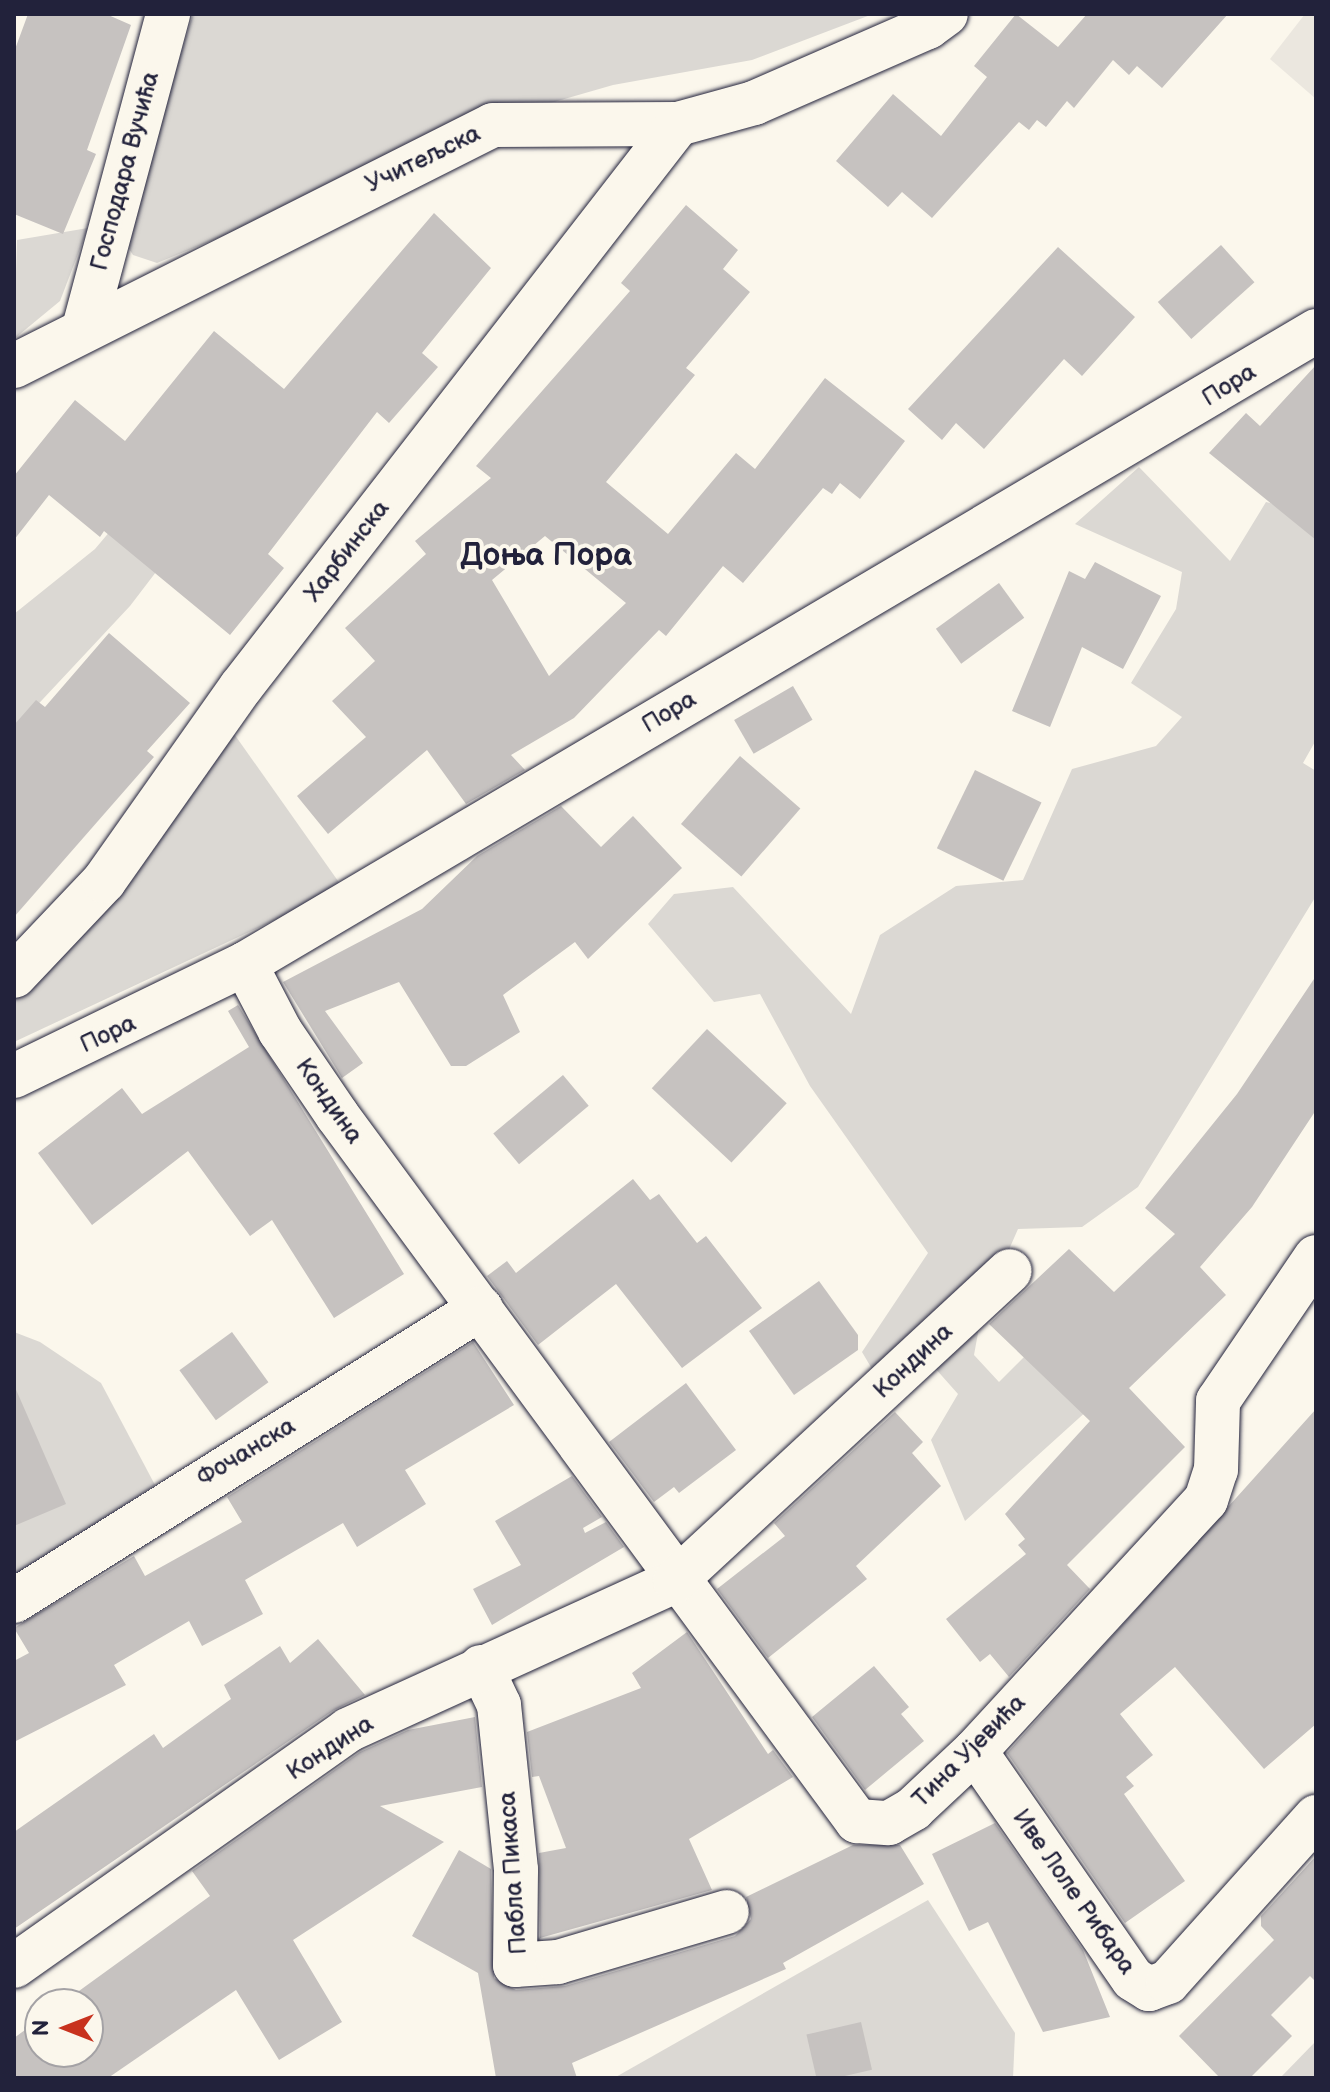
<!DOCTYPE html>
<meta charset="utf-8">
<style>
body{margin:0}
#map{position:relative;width:1330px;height:2092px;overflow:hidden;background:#fbf7ec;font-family:"Balsamiq Sans",sans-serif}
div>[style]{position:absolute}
.built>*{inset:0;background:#ebe7df}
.green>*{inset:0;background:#dbd8d3}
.building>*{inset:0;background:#c6c2c0;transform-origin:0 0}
.roads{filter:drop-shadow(0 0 2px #22223b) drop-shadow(0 0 2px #22223b)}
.minor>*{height:44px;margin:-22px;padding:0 22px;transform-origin:22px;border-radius:22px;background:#fbf7ec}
span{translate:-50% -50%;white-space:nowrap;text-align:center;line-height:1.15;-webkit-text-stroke:8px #fbf7ec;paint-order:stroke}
.street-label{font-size:24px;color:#22223b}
.district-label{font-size:32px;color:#22223b;font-weight:700}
.frame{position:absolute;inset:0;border:16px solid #22223b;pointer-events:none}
.north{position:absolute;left:24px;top:1988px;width:80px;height:80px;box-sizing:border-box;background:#fbf7ec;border:2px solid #a4a2a5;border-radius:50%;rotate:270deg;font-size:22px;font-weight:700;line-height:32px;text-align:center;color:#22223b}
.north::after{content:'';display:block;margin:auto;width:28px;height:36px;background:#c8321e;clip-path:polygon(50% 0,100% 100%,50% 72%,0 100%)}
</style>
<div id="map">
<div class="built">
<div style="clip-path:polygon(1305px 14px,1316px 14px,1316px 99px,1270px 59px)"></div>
</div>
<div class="green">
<div style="clip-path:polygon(193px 14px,873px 14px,752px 60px,613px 85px,426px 139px,284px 211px,157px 263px,133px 255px,124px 241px)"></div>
<div style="clip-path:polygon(88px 228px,60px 301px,14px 339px,17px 240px)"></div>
<div style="clip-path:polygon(183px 445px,224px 483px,130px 606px,14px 730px,14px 614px,95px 549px)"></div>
<div style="clip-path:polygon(1139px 467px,1230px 561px,1266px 502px,1316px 514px,1316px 740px,1303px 763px,1316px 771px,1316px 896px,1138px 1187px,1082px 1227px,1018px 1229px,982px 1311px,974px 1355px,999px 1382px,1028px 1353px,1089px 1409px,965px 1521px,931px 1440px,958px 1394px,934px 1367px,875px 1374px,862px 1352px,928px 1253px,810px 1086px,760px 994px,714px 1002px,648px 924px,674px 894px,733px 887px,851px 1014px,880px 935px,956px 886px,1023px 880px,1072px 769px,1156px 746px,1182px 717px,1131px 683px,1176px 609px,1182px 572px,1075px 524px)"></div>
<div style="clip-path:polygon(232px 731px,343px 888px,14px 1042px,14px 991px)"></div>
<div style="clip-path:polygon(14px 1332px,40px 1342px,101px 1383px,155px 1485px,14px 1578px)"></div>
<div style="clip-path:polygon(928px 1900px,1015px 2033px,1013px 2078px,614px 2078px)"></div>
<div style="clip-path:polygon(1316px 2041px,1316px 2078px,1280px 2078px)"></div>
</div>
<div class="building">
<div style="clip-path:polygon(28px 14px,106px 14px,131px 25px,87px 150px,96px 154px,63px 234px,14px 214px,14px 52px)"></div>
<div style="clip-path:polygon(1016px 14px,1058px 47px,1087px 14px,1228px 14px,1162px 88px,1137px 66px,1129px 75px,1113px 60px,1074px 108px,1067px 101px,1046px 127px,1037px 120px,1029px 130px,1019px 122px,932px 218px,902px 192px,888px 207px,836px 161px,893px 94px,941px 136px,987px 77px,974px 66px)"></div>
<div style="clip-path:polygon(evenodd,686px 205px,738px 250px,723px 269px,750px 292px,686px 368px,695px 375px,606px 482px,668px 534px,736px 453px,755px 469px,825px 378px,905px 441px,860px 499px,840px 483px,832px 494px,823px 488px,743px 583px,723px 566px,666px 636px,659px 630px,574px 718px,511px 755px,525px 770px,466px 804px,427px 750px,328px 834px,297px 796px,366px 737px,332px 701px,375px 661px,345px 628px,426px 554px,415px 541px,491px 478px,476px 466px,630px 291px,621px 283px,686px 205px,545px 536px,626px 603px,549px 676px,492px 580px,545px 536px)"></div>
<div style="clip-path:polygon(434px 213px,491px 268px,422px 353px,438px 367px,389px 423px,377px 412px,268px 554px,284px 568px,230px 635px,104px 531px,100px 537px,49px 495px,14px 540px,14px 476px,75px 400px,125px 441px,214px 331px,284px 389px)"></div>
<div style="left:1221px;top:245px;width:50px;height:85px;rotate:48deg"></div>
<div style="clip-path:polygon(1058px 247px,1135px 317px,1082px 376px,1064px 359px,984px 449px,956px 423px,942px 440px,908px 409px)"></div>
<div style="clip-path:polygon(1316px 365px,1316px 540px,1209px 453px,1246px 413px,1260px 426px)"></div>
<div style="clip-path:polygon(1095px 562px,1161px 596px,1123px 669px,1082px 647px,1050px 727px,1012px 711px,1069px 571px,1085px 579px)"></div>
<div style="left:999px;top:583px;width:43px;height:78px;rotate:54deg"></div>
<div style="clip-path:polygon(109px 633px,190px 703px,147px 751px,154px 757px,14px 917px,14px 725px,36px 700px,45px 707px)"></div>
<div style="left:793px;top:686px;width:39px;height:68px;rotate:60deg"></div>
<div style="left:740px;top:756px;width:80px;height:90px;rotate:41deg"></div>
<div style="left:975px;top:770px;width:74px;height:87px;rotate:26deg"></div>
<div style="clip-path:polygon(561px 806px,601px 847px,633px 816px,682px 868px,588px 959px,575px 942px,503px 995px,520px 1032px,466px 1066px,451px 1066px,399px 982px,325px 1011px,363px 1063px,342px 1078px,283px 982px,422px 909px,477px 856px)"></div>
<div style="clip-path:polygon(1316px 976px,1316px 1110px,1252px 1207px,1200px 1267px,1226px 1295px,1129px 1388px,1185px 1447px,1067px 1565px,1090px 1589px,1009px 1677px,990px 1654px,980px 1662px,946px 1619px,1026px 1554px,1018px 1545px,1025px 1539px,1005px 1514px,1090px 1421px,989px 1324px,1069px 1249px,1114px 1292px,1175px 1234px,1145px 1208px,1237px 1094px)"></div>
<div style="clip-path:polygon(238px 1005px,404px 1274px,334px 1318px,272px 1220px,250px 1236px,188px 1151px,92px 1225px,38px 1153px,122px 1088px,142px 1114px,249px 1047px,228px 1011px)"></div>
<div style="left:707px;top:1029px;width:109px;height:81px;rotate:43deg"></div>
<div style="left:563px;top:1075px;width:40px;height:91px;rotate:50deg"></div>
<div style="clip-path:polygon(633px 1179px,650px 1200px,659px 1194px,697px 1243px,706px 1236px,762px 1308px,682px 1368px,616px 1284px,538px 1345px,487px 1276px,507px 1261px,516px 1273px)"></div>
<div style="clip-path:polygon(819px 1281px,858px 1335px,858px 1350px,794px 1395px,749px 1331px)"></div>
<div style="left:232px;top:1332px;width:62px;height:65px;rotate:54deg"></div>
<div style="clip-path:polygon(473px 1342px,514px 1405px,405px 1470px,426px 1504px,357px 1547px,343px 1523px,245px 1580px,263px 1614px,202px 1646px,189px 1621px,114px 1665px,126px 1685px,14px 1742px,14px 1661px,29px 1653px,14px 1628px,134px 1556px,145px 1576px,242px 1522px,227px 1497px)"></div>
<div style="clip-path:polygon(686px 1383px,736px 1450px,679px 1493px,674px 1487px,654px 1502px,609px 1442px)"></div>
<div style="clip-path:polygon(14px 1385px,66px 1504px,14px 1526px)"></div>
<div style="clip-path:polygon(1316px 1409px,1316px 1724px,1264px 1769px,1175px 1667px,1120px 1714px,1153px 1755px,1126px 1777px,1134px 1786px,1124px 1794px,1185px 1881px,1125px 1923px,1007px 1753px)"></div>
<div style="clip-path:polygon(895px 1412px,923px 1442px,912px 1453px,941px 1486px,856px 1566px,867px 1579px,768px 1658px,717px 1589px,785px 1536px,774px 1523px)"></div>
<div style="clip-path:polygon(572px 1476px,602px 1517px,583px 1528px,585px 1533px,606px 1522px,624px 1547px,492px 1625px,473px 1589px,521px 1565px,495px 1521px)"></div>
<div style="clip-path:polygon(687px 1632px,768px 1754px,773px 1750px,793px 1777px,689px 1839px,712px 1890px,540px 1938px,539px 1853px,566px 1848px,539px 1776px,532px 1777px,527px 1732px,641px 1688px,632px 1673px)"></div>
<div style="clip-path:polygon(318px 1639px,365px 1695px,334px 1710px,14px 1929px,14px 1832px,154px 1734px,163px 1748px,231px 1699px,224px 1685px,280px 1646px,290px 1663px)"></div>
<div style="clip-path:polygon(874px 1666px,909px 1707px,901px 1714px,924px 1741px,865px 1790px,812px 1717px)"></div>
<div style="clip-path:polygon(475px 1717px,482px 1787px,380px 1806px,444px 1842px,293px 1940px,342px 2022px,279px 2060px,236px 1990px,108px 2078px,14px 2078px,14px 2038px,40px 2019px,40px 2052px,88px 2052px,88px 2004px,61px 2004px,210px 1896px,192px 1871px,360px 1752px,408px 1730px)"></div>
<div style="clip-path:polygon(995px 1823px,1083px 1950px,1110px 2017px,1043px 2032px,988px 1922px,969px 1931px,932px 1854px)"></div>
<div style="clip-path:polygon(853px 1845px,900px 1845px,924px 1884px,783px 1963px,786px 1969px,572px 2063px,577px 2078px,496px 2078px,478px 1973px,412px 1936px,459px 1850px,491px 1869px,494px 1978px,516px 1990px,565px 1986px,735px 1936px,751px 1919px,746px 1897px)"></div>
<div style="clip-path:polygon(1316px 1856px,1316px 1982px,1310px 1976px,1271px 2015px,1292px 2036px,1250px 2078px,1220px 2078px,1179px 2036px,1274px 1940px,1261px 1926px,1261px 1916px)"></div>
<div style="left:861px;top:2022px;width:49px;height:56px;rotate:77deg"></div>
</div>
<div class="roads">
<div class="minor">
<div style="left:84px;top:328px;width:325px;rotate:-75deg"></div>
<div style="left:14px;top:366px;width:536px;rotate:-26.71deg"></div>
<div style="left:493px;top:125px;width:185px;rotate:-0.3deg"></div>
<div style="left:678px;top:124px;width:79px;rotate:-15.4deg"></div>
<div style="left:754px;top:103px;width:190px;rotate:-23.6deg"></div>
<div style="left:928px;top:27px;width:22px;rotate:-36deg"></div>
<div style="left:245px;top:964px;width:76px;rotate:62.4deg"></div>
<div style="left:280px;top:1031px;width:102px;rotate:55.8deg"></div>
<div style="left:337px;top:1115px;width:877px;rotate:53.63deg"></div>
<div style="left:857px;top:1821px;width:32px;rotate:4deg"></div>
<div style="left:889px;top:1823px;width:28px;rotate:-30deg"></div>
<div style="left:913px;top:1809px;width:85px;rotate:-43.1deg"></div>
<div style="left:975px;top:1751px;width:341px;rotate:-47.4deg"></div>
<div style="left:1206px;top:1500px;width:32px;rotate:-72deg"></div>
<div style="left:1216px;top:1470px;width:69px;rotate:-88.3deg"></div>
<div style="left:1218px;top:1401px;width:174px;rotate:-55.8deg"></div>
<div style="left:14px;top:976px;width:131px;rotate:-46.5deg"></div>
<div style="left:104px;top:881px;width:237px;rotate:-54.8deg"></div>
<div style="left:241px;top:687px;width:713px;rotate:-52.18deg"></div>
<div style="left:14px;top:1076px;width:257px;rotate:-25.9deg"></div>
<div style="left:245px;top:964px;width:1244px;rotate:-30.58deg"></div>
<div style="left:14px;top:1601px;width:551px;rotate:-32.1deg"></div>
<div style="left:481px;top:1667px;width:42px;rotate:64.7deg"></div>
<div style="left:499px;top:1705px;width:166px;rotate:84.1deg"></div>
<div style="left:516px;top:1870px;width:95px;rotate:90.6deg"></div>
<div style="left:515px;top:1965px;width:43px;rotate:-4deg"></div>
<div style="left:558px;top:1962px;width:176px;rotate:-16.5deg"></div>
<div style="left:975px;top:1751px;width:277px;rotate:55.3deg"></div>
<div style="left:1133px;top:1979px;width:19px;rotate:32deg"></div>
<div style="left:1149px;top:1989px;width:20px;rotate:-20deg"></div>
<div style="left:1168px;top:1982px;width:222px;rotate:-48.1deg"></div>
<div style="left:14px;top:1966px;width:409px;rotate:-35.2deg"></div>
<div style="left:348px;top:1730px;width:359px;rotate:-24.5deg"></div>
<div style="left:675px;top:1581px;width:456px;rotate:-42.8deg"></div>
</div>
</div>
<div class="street-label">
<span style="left:423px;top:159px;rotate:-26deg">Учитељска</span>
<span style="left:125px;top:171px;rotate:-75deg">Господара Вучића</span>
<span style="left:1229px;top:385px;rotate:-32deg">Пора</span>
<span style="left:347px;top:551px;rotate:-52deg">Харбинска</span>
<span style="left:669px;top:712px;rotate:-31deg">Пора</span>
<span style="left:108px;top:1034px;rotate:-25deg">Пора</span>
<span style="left:329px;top:1101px;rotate:55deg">Кондина</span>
<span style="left:913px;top:1361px;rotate:-43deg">Кондина</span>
<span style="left:246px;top:1452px;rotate:-31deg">Фочанска</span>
<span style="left:330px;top:1748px;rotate:-33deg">Кондина</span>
<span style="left:969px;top:1751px;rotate:-45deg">Тина Ујевића</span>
<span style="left:513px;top:1873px;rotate:-94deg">Пабла Пикаса</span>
<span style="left:1074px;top:1892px;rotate:55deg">Иве Лоле Рибара</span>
</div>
<div class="district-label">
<span style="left:546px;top:556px">Доња Пора</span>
</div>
<div class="frame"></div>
<div class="north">N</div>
</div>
